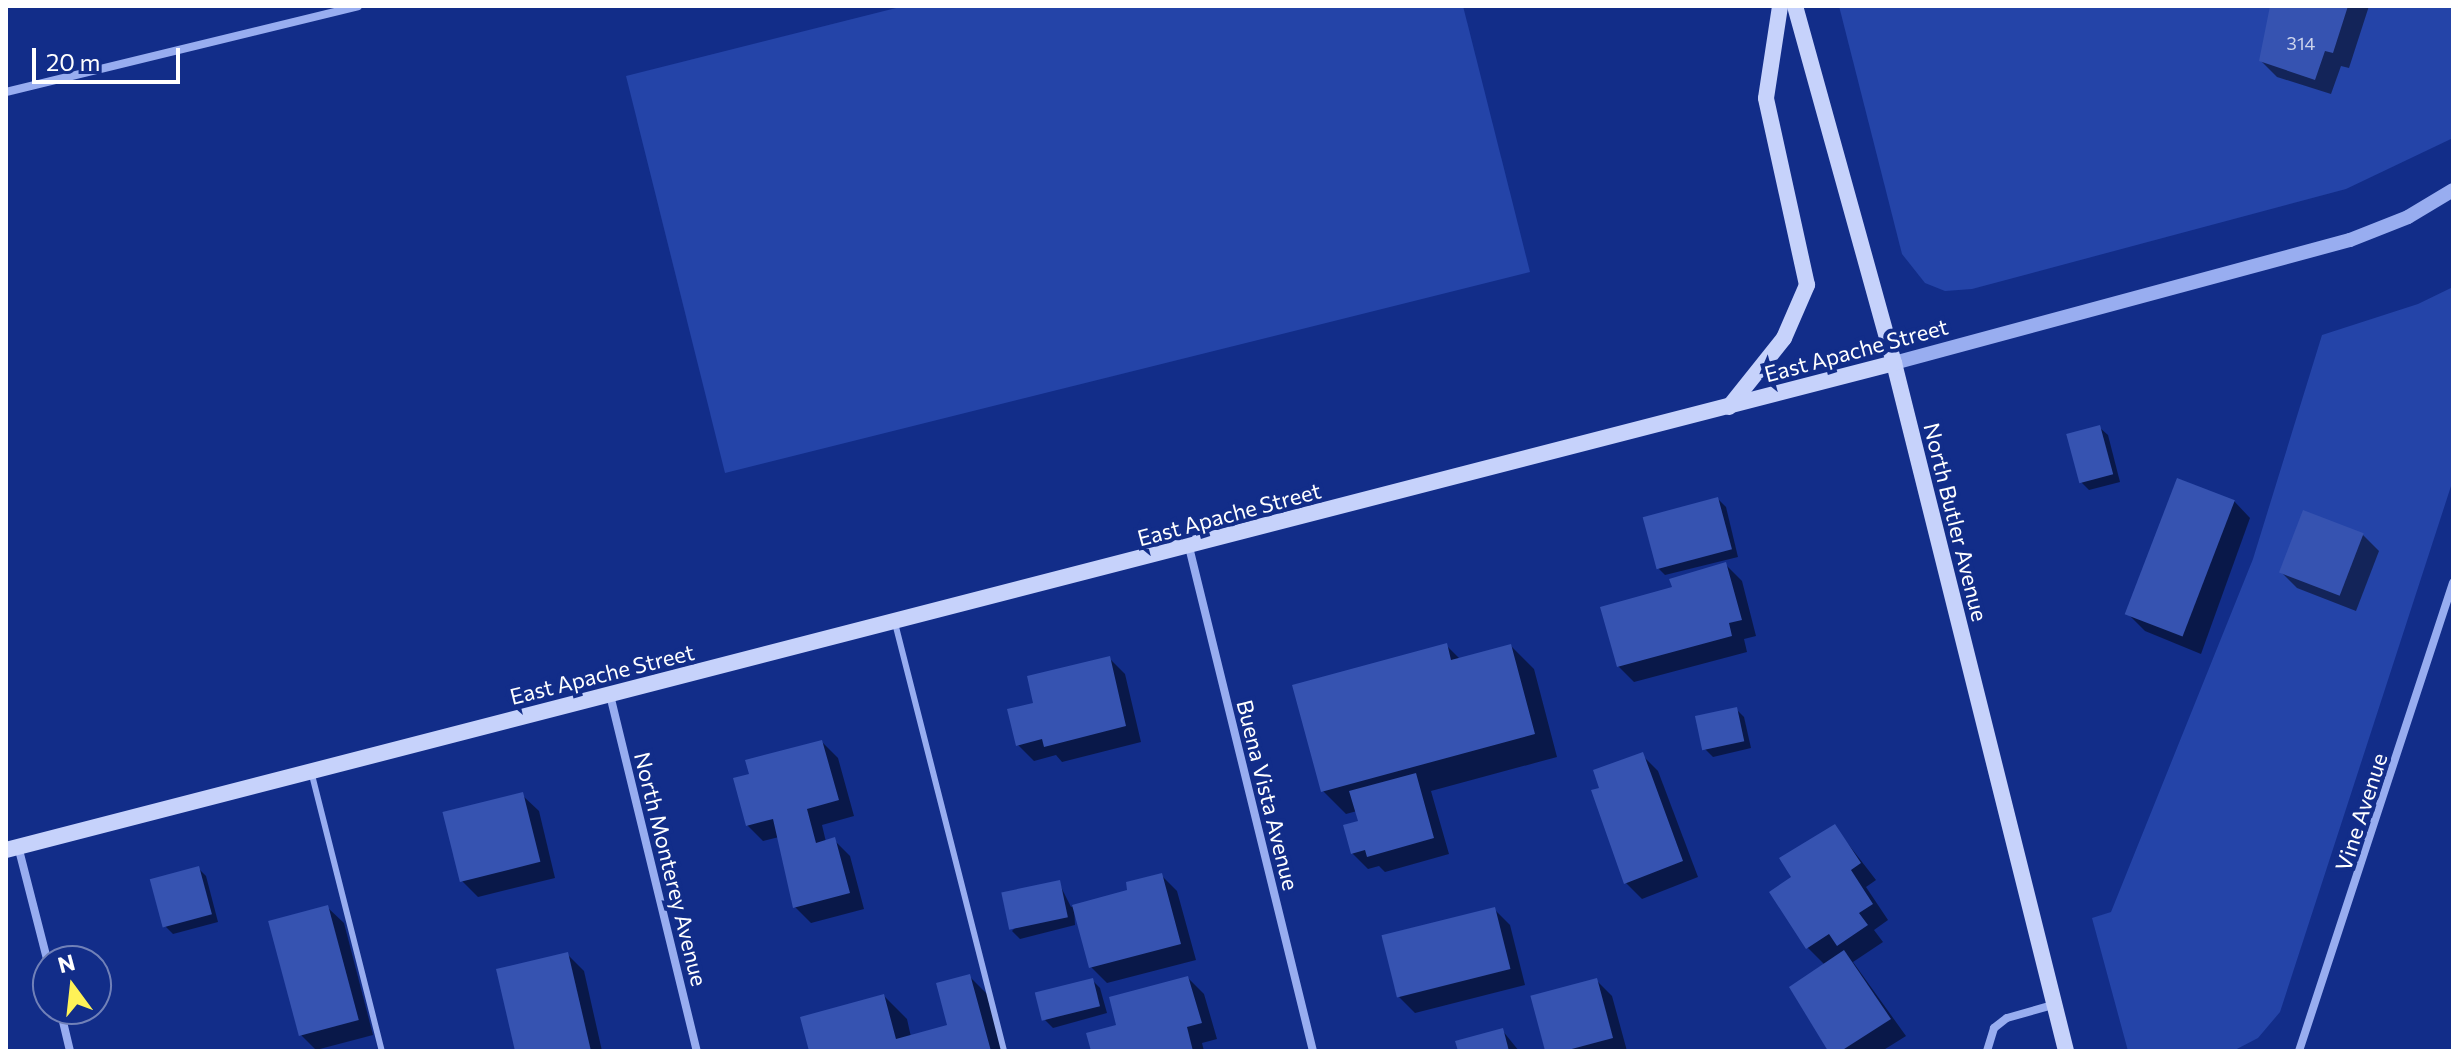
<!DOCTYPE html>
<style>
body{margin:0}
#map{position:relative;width:2459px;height:1057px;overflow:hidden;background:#122d89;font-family:Commissioner,sans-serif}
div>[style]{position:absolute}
.green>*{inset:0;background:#2444a8}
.shadow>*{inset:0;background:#0007}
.building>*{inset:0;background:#3653b1;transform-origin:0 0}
.service>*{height:6px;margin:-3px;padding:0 3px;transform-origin:3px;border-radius:3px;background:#98adf0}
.minor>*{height:8px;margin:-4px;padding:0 4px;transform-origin:4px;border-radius:4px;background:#98adf0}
.tertiary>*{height:14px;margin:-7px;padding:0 7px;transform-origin:7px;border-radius:7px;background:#98adf0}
.secondary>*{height:16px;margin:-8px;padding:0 8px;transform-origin:8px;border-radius:8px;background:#c6d2fb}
span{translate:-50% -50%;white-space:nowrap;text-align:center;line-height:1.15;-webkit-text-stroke:8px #122d89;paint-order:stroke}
.number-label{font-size:18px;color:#cdd4ec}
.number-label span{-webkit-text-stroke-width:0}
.street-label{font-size:22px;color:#fff}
.frame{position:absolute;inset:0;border:8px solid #fff;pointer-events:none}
.north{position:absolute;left:32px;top:945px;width:80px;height:80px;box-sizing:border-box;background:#122d89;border:2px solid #7181b8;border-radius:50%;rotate:345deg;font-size:22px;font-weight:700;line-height:32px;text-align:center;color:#fff}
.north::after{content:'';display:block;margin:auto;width:28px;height:36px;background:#fff257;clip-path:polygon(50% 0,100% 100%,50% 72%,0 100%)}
.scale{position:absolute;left:32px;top:48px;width:148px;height:36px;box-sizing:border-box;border:4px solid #fff;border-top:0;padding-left:10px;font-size:24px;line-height:28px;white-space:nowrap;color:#fff;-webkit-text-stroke:6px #122d89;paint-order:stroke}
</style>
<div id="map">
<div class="green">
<div style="clip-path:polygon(904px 6px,1463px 6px,1530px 272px,725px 473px,626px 76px)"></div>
<div style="clip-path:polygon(1839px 6px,2453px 6px,2453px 138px,2346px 189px,1972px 289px,1945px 291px,1925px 283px,1902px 254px)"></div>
<div style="clip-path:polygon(2453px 287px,2453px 480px,2280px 1012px,2258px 1038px,2233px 1051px,2128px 1051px,2092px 918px,2111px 912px,2253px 559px,2322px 335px,2418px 304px)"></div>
</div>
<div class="shadow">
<div style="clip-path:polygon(2272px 6px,2369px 6px,2349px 68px,2341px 66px,2331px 94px,2277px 77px,2261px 61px)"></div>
<div style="clip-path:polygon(2100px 428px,2108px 435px,2120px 482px,2089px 490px,2081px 482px)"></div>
<div style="clip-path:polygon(1718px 499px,1726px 507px,1738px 557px,1665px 575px,1657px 567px)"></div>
<div style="clip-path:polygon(2234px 501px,2250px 518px,2201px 654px,2145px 631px,2129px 615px)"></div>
<div style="clip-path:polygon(2363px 535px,2379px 551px,2356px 611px,2297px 588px,2281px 572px)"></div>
<div style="clip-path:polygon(1726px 565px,1742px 581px,1756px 636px,1744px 639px,1747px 652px,1634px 682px,1618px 666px,1674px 589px)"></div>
<div style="clip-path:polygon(1446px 645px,1461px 660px,1511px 646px,1534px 669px,1557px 757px,1431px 791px,1449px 854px,1385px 872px,1379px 866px,1368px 869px,1352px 853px,1360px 822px,1357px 811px,1346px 814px,1323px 791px)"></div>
<div style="clip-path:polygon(1109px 658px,1125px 674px,1141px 742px,1062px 762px,1056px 755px,1034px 761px,1018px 745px,1036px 704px)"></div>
<div style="clip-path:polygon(1736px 709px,1744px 717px,1751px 748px,1713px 757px,1705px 749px)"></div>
<div style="clip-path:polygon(822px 742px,838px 758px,854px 816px,822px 825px,826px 842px,834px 840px,850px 856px,864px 909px,811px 923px,795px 907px,779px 837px,763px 841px,747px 825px,751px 775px)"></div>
<div style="clip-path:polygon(1642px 755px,1658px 771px,1698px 877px,1642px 899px,1626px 883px,1602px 789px)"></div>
<div style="clip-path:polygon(522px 795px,539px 811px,555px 878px,478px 897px,462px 881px)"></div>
<div style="clip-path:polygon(1835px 827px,1876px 880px,1866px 887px,1888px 920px,1874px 930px,1883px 942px,1853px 962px,1906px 1036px,1882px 1051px,1831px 1051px,1825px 965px,1808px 948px,1794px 877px)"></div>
<div style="clip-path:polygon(198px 868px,206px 876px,218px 922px,173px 934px,165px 926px)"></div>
<div style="clip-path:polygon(1161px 875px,1177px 891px,1196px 960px,1107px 983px,1091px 967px,1074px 906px,1075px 925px,1020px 939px,1012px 931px,1059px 883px,1071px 907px,1130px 891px)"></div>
<div style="clip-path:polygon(327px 907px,344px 923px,373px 1035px,316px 1050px,300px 1034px)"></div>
<div style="clip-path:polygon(1494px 909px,1510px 925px,1525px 985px,1415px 1013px,1399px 997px)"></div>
<div style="clip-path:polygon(567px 954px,584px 971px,602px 1051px,517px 1051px)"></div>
<div style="clip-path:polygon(969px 976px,992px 999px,1006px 1051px,811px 1051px,884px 996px,907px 1019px,911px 1037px,949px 1027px)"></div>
<div style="clip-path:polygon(1188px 978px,1204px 994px,1217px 1039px,1202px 1043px,1204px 1051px,1093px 1051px)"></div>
<div style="clip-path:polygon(1092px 980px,1100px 988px,1107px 1013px,1053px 1028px,1045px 1020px)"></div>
<div style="clip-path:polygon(1596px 980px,1612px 996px,1627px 1051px,1547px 1051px,1532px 997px)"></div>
<div style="clip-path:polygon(1502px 1030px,1519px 1051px,1460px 1051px)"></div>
</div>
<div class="building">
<div style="clip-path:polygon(2270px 6px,2348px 6px,2333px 53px,2325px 51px,2315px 80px,2259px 61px)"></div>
<div style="left:2100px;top:425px;width:51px;height:35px;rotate:75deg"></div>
<div style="left:2177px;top:478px;width:62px;height:146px;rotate:21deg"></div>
<div style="left:1718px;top:497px;width:54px;height:78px;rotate:75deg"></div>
<div style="left:2303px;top:510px;width:65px;height:67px;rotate:21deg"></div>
<div style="clip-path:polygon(1726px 562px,1742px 620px,1729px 623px,1732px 636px,1617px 667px,1600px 607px,1672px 587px,1669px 579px)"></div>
<div style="clip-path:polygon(1447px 643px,1451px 660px,1511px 644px,1535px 734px,1321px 792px,1292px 685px)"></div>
<div style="clip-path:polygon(1110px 656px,1126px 726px,1044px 747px,1042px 739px,1016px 746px,1007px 709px,1033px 703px,1027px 676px)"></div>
<div style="left:1737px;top:707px;width:35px;height:43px;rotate:78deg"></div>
<div style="clip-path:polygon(822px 740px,839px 800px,807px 809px,816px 843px,835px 837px,850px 893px,793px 908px,773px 819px,746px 826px,733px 778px,749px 774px,745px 760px)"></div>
<div style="clip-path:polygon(1643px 752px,1683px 861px,1624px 884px,1591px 790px,1599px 788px,1593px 770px)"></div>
<div style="clip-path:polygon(1416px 773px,1434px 838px,1367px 857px,1365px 850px,1351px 854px,1343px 825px,1358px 821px,1349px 791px)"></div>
<div style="left:523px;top:792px;width:72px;height:83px;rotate:76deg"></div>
<div style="clip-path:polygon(1835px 824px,1861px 863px,1851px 870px,1873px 904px,1859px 913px,1868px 925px,1837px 946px,1829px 934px,1806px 949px,1769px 892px,1791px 877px,1779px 858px)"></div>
<div style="left:199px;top:866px;width:50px;height:51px;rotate:75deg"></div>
<div style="clip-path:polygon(1162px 873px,1181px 944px,1089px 968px,1072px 905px,1127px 890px,1126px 882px)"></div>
<div style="left:1060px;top:880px;width:38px;height:60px;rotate:78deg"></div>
<div style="left:328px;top:905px;width:119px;height:62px;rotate:75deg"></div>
<div style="left:1495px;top:907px;width:64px;height:117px;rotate:76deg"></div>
<div style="clip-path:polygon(1844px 950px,1891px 1019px,1841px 1051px,1828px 1051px,1789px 987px)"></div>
<div style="clip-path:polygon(568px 952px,591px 1051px,515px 1051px,496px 969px)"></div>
<div style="clip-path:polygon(970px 974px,991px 1051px,809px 1051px,800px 1017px,884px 994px,896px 1039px,947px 1025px,936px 983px)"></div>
<div style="clip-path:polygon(1188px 976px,1202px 1023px,1187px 1027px,1193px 1051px,1091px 1051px,1086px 1033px,1116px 1025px,1109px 997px)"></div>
<div style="left:1093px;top:978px;width:29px;height:60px;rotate:76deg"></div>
<div style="left:1597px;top:978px;width:62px;height:69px;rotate:75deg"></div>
<div style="clip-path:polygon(1503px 1028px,1509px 1051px,1458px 1051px,1455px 1041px)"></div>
</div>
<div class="service">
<div style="left:895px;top:623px;width:442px;rotate:75.7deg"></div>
<div style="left:311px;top:771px;width:289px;rotate:75.8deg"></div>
</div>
<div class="minor">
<div style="left:6px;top:92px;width:362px;rotate:-13.7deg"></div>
<div style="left:1189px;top:547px;width:519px;rotate:76.18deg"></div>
<div style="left:610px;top:695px;width:366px;rotate:76.3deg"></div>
<div style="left:18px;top:846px;width:121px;rotate:75.6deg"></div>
<div style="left:60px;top:1009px;width:43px;rotate:76.6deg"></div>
<div style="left:1987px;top:1051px;width:24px;rotate:-73deg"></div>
<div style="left:1994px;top:1028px;width:16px;rotate:-38deg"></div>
<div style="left:2007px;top:1018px;width:48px;rotate:-15.8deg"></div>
<div style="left:2299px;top:1051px;width:493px;rotate:-71.8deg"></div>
</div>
<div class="tertiary">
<div style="left:1894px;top:363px;width:472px;rotate:-15.1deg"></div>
<div style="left:2350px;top:240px;width:62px;rotate:-21.6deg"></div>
<div style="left:2408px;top:217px;width:52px;rotate:-31deg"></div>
</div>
<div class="secondary">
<div style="left:1795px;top:6px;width:370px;rotate:74.5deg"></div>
<div style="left:1894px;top:363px;width:709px;rotate:75.96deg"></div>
<div style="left:1729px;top:407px;width:88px;rotate:-51.4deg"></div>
<div style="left:1784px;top:338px;width:58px;rotate:-66.5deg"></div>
<div style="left:1807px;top:285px;width:191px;rotate:-102.4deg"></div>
<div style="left:1766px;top:98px;width:93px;rotate:-81.3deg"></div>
<div style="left:6px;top:850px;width:1950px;rotate:-14.46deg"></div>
</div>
<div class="number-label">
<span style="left:2301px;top:43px">314</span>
</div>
<div class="street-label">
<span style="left:1856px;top:350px;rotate:-15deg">East Apache Street</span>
<span style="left:1229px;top:514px;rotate:-15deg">East Apache Street</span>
<span style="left:1956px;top:522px;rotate:76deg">North Butler Avenue</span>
<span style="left:602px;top:674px;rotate:-14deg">East Apache Street</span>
<span style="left:1268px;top:795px;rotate:76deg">Buena Vista Avenue</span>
<span style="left:2361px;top:812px;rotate:-72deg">Vine Avenue</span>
<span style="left:671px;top:869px;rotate:76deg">North Monterey Avenue</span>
</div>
<div class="frame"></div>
<div class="north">N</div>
<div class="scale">20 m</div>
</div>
